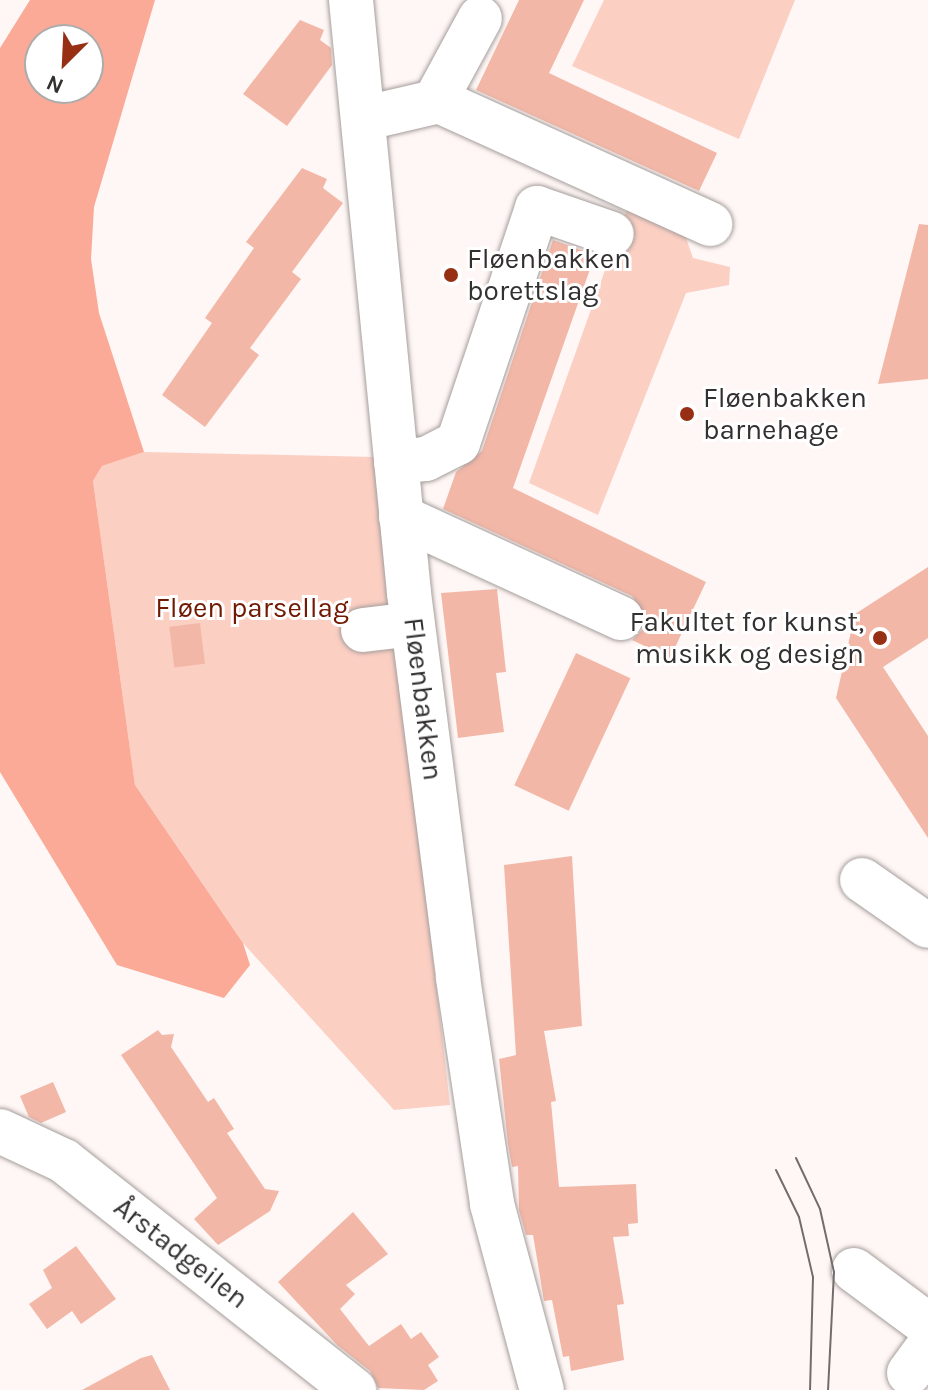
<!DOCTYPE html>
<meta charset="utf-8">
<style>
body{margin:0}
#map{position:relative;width:928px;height:1390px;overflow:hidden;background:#fff7f5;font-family:Karla,sans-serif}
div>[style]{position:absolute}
.green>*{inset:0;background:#fccfc3}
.forest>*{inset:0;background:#faaa96}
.building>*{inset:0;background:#f3b7a7;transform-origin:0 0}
.roads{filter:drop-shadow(0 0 2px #a59e9c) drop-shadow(0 0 2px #a59e9c)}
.minor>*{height:44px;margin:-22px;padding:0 22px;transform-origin:22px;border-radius:22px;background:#fff}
.tram>*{height:2px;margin:-1px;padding:0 1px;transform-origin:1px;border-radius:1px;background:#726d6c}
.dots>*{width:22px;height:22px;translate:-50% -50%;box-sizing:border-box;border:4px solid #fff;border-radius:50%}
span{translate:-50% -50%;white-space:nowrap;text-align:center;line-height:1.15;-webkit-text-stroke:6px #fff;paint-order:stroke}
.poi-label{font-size:28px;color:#333030}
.left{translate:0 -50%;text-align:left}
.right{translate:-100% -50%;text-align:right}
.park-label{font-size:28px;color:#701a03}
.street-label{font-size:28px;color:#333030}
.north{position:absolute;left:24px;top:24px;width:80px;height:80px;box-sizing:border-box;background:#fff;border:2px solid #adacac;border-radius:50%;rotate:204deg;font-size:22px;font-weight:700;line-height:32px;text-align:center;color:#333030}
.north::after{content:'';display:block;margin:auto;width:28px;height:36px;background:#972f14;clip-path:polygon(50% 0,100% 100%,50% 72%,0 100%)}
</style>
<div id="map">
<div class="green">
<div style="clip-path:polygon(604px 0,795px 0,739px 139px,572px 66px)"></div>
<div style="clip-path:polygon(629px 203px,683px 229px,693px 258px,730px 267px,729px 285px,686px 293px,598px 515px,529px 483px)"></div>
<div style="clip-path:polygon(144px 452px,376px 457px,450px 1105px,394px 1110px,243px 943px,135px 785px,93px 481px,102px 466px)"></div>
</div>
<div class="forest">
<div style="clip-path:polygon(evenodd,30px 0,155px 0,94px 207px,91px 259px,99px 313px,144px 452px,102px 466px,93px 481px,135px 785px,243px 943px,250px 965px,224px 998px,117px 965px,0 772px,0 48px,30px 0,88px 40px,88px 88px,40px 88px,40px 40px,88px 40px)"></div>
</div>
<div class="building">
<div style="clip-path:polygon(519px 0,584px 0,549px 73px,717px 153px,699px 191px,476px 90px)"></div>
<div style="clip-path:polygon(300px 20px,324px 30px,320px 40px,331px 48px,332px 65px,287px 126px,243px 94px)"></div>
<div style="clip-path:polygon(302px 168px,327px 179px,323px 188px,343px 203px,292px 272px,301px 279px,250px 348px,259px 355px,205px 427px,162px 395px,212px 323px,205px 318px,254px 248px,246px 242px)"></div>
<div style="clip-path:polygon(919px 224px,928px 225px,928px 379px,878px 384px)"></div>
<div style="clip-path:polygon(553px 240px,595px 255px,513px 488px,706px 582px,670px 658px,632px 640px,643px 629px,646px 616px,632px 596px,443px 509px,456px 472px,482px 451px)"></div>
<div style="clip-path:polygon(928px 567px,928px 638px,883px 667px,928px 736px,928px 838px,836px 698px,855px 614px)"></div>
<div style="clip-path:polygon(497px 589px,506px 672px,496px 673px,504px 732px,458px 738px,441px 593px)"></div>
<div style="left:200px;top:623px;width:41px;height:31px;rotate:83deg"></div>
<div style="left:576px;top:653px;width:60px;height:146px;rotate:25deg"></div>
<div style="clip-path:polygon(572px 856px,582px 1026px,544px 1031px,556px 1101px,551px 1102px,559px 1187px,636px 1184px,638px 1223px,628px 1224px,629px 1236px,613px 1237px,624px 1304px,617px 1305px,624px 1360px,571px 1371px,569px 1356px,563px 1357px,552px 1300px,544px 1301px,533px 1235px,526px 1235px,519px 1210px,518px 1166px,512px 1167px,508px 1144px,499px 1059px,516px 1055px,504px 865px)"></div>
<div style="clip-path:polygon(158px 1030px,162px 1035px,174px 1034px,171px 1047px,208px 1102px,214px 1098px,234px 1129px,227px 1133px,265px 1189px,279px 1191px,270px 1211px,218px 1245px,194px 1219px,217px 1198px,121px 1055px)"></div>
<div style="clip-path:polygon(53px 1082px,66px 1112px,41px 1123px,29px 1117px,20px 1096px)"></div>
<div style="clip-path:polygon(353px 1212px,388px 1254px,346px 1285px,355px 1294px,340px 1309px,369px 1346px,401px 1324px,411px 1339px,421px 1332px,439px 1357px,428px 1365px,438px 1381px,424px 1390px,378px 1388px,370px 1371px,337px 1345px,278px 1282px)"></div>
<div style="clip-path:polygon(76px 1246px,116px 1299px,81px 1324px,72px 1311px,47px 1329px,29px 1304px,52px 1288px,43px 1270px)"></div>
<div style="clip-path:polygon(152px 1355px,170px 1390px,82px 1390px,141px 1358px)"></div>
</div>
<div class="roads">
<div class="minor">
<div style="left:351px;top:0;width:596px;rotate:84.41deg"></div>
<div style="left:409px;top:593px;width:388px;rotate:82.7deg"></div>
<div style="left:458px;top:978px;width:229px;rotate:81.4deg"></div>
<div style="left:492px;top:1204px;width:193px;rotate:75deg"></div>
<div style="left:435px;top:101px;width:94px;rotate:-61.5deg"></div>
<div style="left:366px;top:118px;width:75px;rotate:-13.1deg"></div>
<div style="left:439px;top:101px;width:298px;rotate:24.4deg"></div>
<div style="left:396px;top:462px;width:30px;rotate:-6deg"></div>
<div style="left:426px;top:459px;width:36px;rotate:-27deg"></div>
<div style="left:458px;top:443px;width:248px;rotate:-71.4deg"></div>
<div style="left:537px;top:208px;width:79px;rotate:19.1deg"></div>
<div style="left:401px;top:517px;width:242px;rotate:24.7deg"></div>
<div style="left:363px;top:630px;width:50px;rotate:-6.8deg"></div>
<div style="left:862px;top:880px;width:80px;rotate:34.9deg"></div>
<div style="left:0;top:1131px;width:71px;rotate:25.1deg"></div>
<div style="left:64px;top:1161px;width:370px;rotate:38.3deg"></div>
<div style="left:854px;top:1270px;width:92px;rotate:36.6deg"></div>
<div style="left:909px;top:1373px;width:32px;rotate:-54deg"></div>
</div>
</div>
<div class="tram">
<div style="left:796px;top:1158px;width:56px;rotate:64.8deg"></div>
<div style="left:820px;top:1209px;width:65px;rotate:77.5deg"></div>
<div style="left:834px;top:1272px;width:118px;rotate:92.9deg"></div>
<div style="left:776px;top:1170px;width:52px;rotate:63.9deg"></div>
<div style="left:799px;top:1217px;width:62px;rotate:76.9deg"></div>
<div style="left:813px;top:1277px;width:113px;rotate:91.5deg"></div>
</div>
<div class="dots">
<div style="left:451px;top:275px;background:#972f14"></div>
<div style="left:687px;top:414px;background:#972f14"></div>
<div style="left:880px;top:638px;background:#972f14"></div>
</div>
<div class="poi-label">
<span class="left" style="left:467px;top:275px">Fløenbakken<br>borettslag</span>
<span class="left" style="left:703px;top:414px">Fløenbakken<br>barnehage</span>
<span class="right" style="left:864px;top:638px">Fakultet for kunst,<br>musikk og design</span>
</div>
<div class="park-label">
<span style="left:252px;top:608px">Fløen parsellag</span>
</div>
<div class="street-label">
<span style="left:423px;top:699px;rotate:83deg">Fløenbakken</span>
<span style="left:181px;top:1253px;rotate:38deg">Årstadgeilen</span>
</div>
<div class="north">N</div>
</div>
